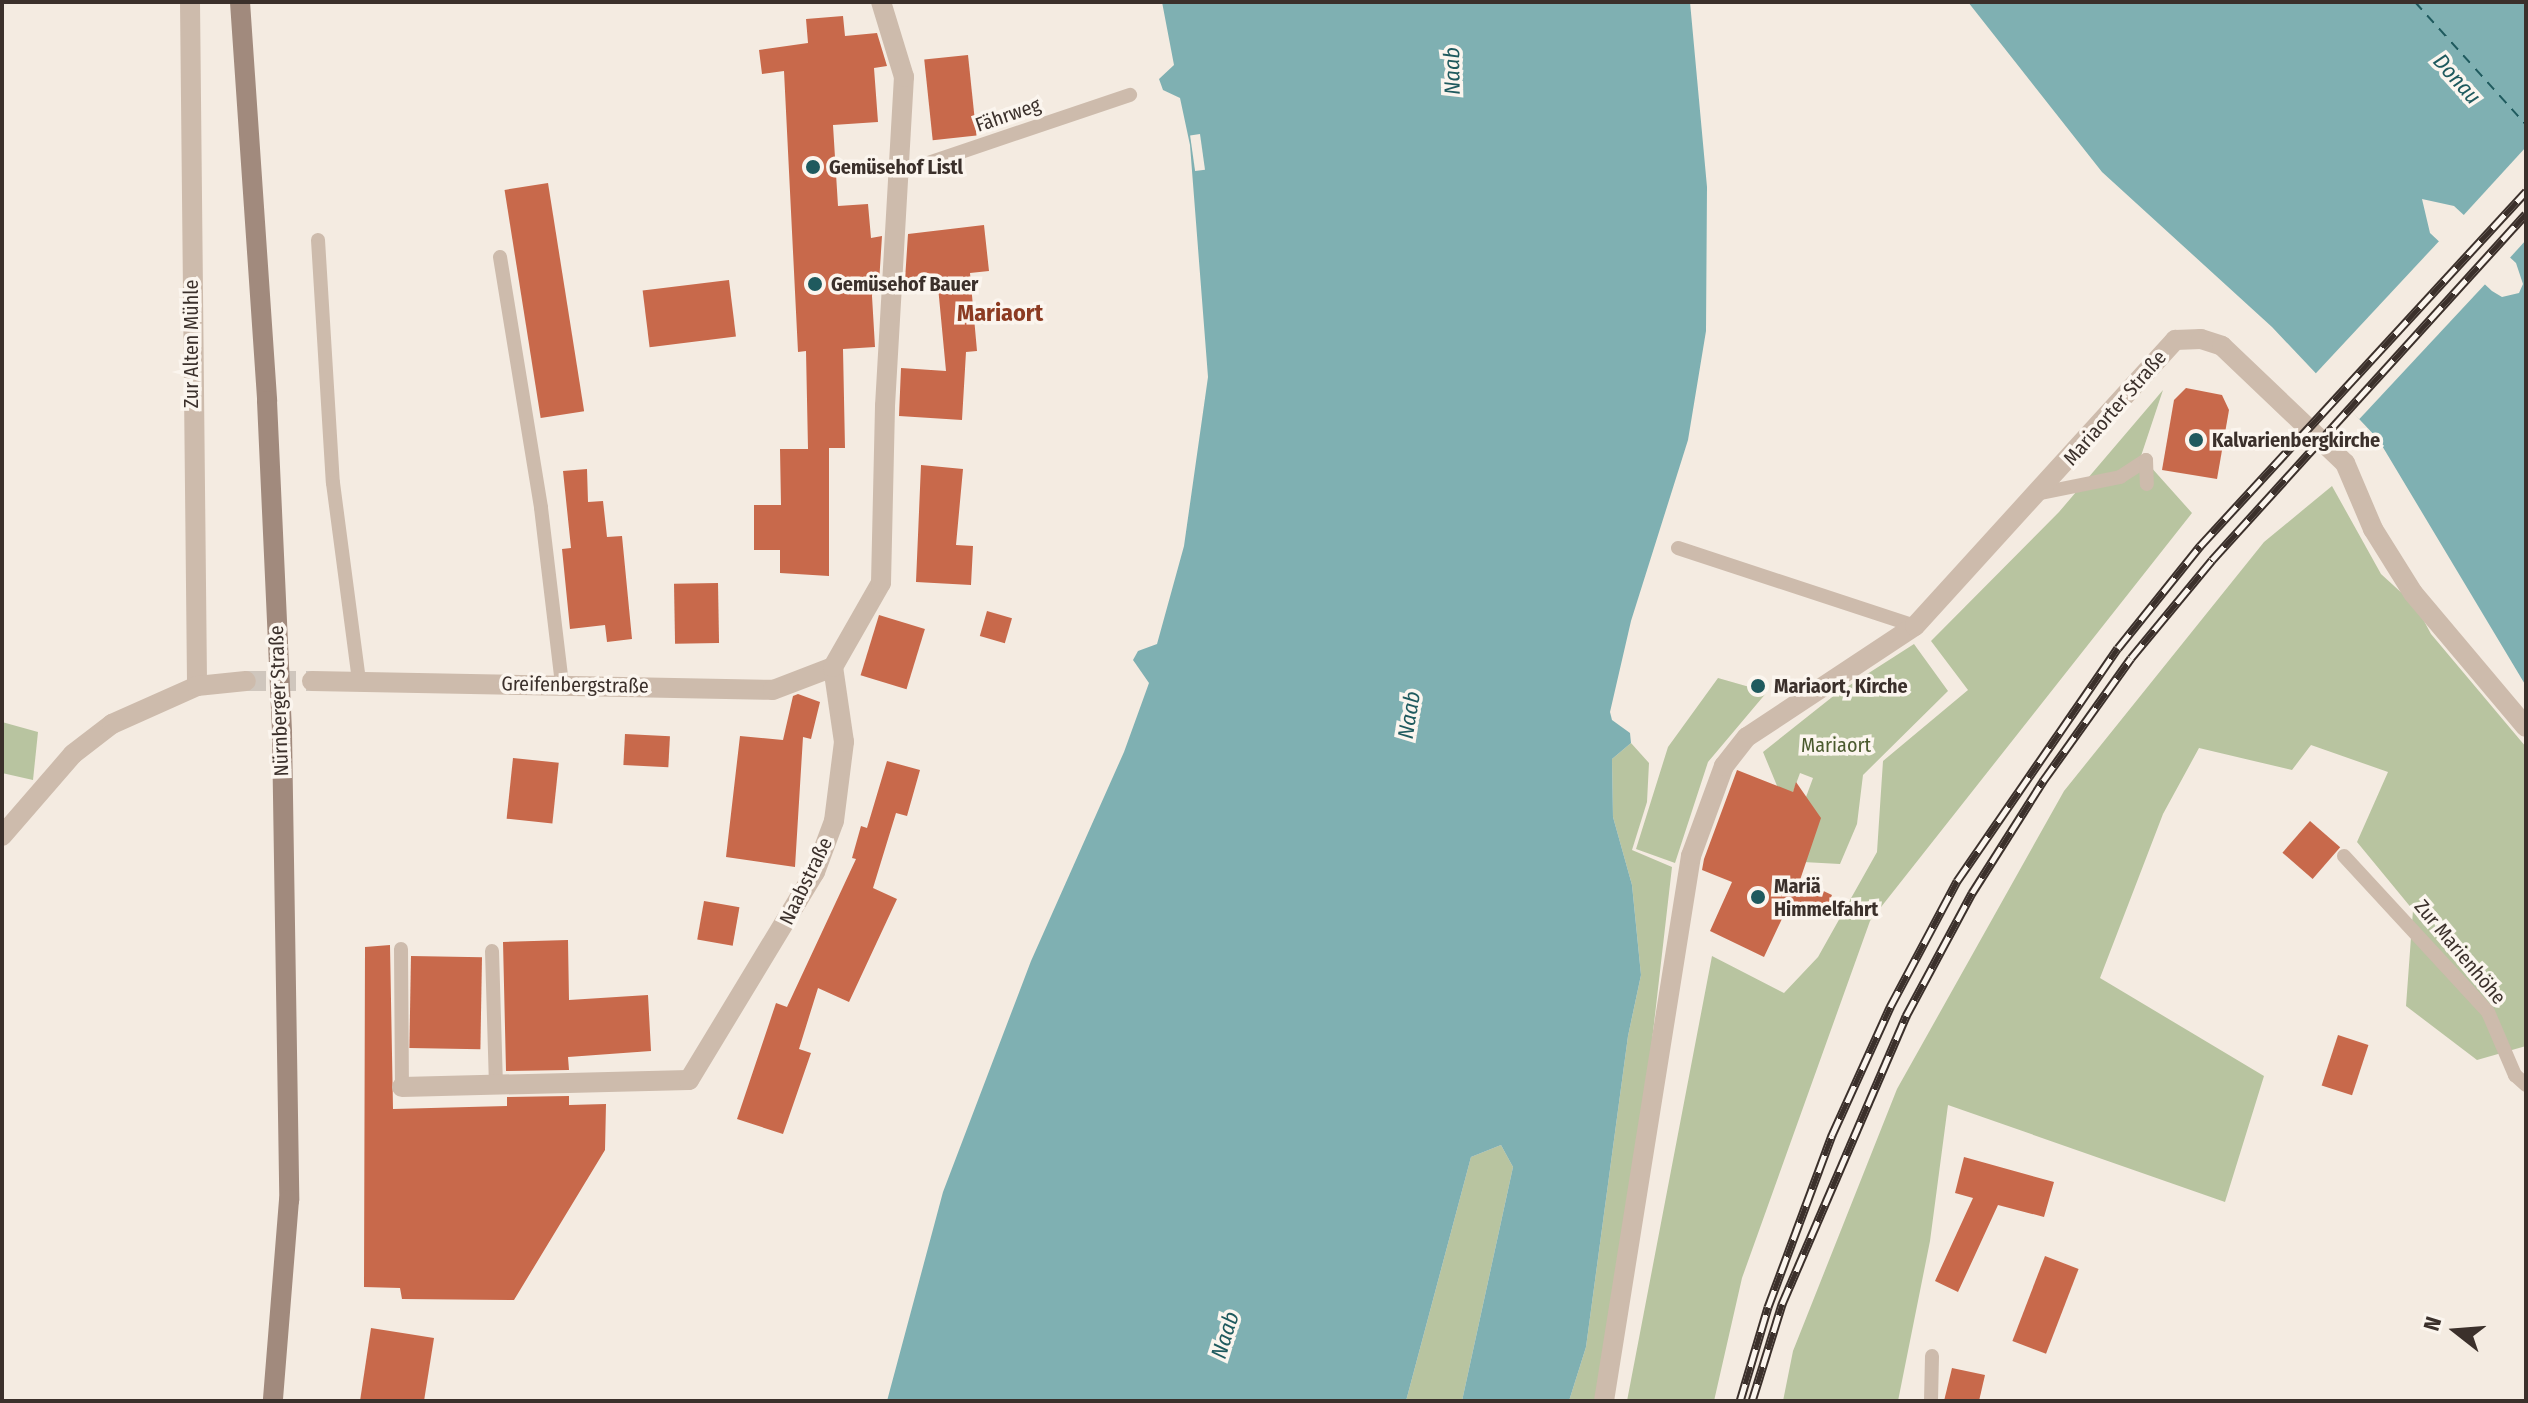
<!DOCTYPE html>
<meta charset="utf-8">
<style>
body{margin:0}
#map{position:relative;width:2528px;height:1403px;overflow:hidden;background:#f4ebe1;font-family:"Fira Sans Condensed",sans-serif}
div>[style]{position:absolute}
.green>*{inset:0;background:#b8c4a0}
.water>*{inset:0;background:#7fb0b2}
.pier>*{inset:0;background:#f4ebe1;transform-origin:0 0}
.ferry>*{height:2px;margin-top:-1px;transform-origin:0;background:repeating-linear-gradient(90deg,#1f5a5e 0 10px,transparent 0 18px)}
.building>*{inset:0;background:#c8694b;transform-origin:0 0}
.street-tunnel>*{height:20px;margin-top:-10px;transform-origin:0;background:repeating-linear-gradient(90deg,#cfc6bd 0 20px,transparent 0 30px)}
.lane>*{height:14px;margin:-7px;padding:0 7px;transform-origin:7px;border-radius:7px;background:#cdbbac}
.street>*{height:20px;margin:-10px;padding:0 10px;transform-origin:10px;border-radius:10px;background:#cdbbac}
.secondary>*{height:20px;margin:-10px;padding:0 10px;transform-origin:10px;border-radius:10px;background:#a18a7d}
.rail>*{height:9px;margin-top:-4.5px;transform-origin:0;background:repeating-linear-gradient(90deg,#fbf5ee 0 18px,#3b302b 0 36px);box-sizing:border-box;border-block:2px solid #3b302b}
.dots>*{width:22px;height:22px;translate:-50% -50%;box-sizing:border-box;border:4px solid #fbf5ee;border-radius:50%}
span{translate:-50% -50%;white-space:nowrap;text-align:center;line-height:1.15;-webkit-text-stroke:7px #fbf5ee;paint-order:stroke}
.street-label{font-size:20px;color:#3b302b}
.poi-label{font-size:20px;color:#3b302b;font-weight:700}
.left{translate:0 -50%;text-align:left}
.park-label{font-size:20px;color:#4a5a2e}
.water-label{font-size:22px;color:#1f5a5e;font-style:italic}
.quarter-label{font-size:24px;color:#8c3b22;font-weight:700}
.frame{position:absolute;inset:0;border:4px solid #3b302b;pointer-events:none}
.north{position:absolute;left:2416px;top:1291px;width:80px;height:80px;-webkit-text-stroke:6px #fbf5ee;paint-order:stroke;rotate:287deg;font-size:22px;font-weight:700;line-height:32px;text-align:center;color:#3b302b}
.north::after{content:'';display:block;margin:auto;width:28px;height:36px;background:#3b302b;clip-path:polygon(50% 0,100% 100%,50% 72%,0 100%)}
</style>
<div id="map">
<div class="green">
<div style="clip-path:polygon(2163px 390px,2141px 456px,2192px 513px,1870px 921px,1742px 1278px,1714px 1401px,1627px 1401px,1712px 956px,1784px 993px,1818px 957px,1877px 852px,1883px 761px,1968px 690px,1931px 641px,2059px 512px)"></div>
<div style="clip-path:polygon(2332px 486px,2381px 574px,2416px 606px,2431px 634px,2526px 747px,2526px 1046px,2477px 1060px,2406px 1006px,2413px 910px,2357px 842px,2388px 772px,2311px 745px,2292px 770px,2199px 748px,2163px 814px,2100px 978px,2264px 1076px,2225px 1202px,1948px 1105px,1930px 1241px,1898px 1401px,1783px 1401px,1793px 1351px,1897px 1089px,2064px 791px,2264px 542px)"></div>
<div style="clip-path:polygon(1914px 644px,1948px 691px,1863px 775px,1857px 824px,1840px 864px,1803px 862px,1806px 797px,1813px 778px,1800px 773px,1793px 792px,1780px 793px,1763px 752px,1836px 694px)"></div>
<div style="clip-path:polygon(1718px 678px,1767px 692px,1708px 762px,1675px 863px,1636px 849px,1668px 747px)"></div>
<div style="clip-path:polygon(2px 722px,38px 732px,33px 780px,2px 773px)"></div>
<div style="clip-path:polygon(1631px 743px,1649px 763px,1647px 802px,1632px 850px,1672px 867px,1642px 1128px,1595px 1401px,1569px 1401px,1586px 1347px,1628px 1036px,1641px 975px,1632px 885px,1613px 817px,1612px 759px)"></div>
<div style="clip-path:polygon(1501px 1145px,1513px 1167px,1462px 1401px,1406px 1401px,1471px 1157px)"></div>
</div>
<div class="water">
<div style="clip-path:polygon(1162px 2px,1690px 2px,1707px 187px,1706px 331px,1688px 440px,1631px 621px,1610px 712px,1612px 720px,1630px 733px,1631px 743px,1612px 759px,1613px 817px,1632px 885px,1641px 975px,1628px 1036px,1586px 1347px,1569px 1401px,1462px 1401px,1513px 1167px,1501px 1145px,1471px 1157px,1406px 1401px,887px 1401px,943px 1192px,1031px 961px,1124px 752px,1149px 683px,1133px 660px,1138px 651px,1157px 644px,1184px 546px,1208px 377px,1190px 145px,1180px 98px,1163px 90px,1159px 79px,1174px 65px)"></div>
<div style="clip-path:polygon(evenodd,1968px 2px,2526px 2px,2526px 686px,2378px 439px,2272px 327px,2102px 172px,1968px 2px,2422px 199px,2454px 206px,2516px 263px,2523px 284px,2519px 293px,2502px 297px,2492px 291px,2430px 233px,2422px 199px)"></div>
</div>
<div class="pier">
<div style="left:1200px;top:134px;width:36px;height:10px;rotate:82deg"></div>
<div style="clip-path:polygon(2526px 147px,2526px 240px,2507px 261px,2461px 218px)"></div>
<div style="left:2442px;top:238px;width:63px;height:189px;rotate:43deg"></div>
</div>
<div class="ferry">
<div style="left:2415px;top:2px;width:166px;rotate:47.9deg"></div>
</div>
<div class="building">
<div style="clip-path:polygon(843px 16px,845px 36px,877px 33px,887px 66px,874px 68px,878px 122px,833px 125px,838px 206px,868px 204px,871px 238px,882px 236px,879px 283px,873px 284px,872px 296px,875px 347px,843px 349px,845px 448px,829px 448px,829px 576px,780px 573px,780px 550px,754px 550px,754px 505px,781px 505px,780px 449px,808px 449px,806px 351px,798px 352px,784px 71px,762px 74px,759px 50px,808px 43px,806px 19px)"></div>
<div style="left:968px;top:55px;width:81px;height:44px;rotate:84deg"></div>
<div style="left:548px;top:183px;width:231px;height:44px;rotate:81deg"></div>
<div style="clip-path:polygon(984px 225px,989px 271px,970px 273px,977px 351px,966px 352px,962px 420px,899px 416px,901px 368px,946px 371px,937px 276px,905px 280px,908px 234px)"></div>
<div style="left:729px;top:280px;width:57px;height:87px;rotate:83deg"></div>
<div style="clip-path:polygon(2186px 388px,2222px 395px,2229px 410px,2217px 479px,2162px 470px,2174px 400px)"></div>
<div style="clip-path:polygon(921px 465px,963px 469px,956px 545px,973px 546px,971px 585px,916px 582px)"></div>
<div style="clip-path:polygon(587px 469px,588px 502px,603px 501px,607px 537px,622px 536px,632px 639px,607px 642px,605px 625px,570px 629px,562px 549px,571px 548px,563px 471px)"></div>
<div style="left:718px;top:583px;width:60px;height:44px;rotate:89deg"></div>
<div style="left:987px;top:611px;width:26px;height:26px;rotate:16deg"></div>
<div style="left:879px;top:615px;width:48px;height:63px;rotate:17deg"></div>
<div style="clip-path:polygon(798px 694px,820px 702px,811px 739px,803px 737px,795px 867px,726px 857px,740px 736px,783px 740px,793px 696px)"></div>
<div style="left:625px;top:734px;width:45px;height:31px;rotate:3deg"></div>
<div style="left:513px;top:758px;width:46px;height:61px;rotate:6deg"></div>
<div style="clip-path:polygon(887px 761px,920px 770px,907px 816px,896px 813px,873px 888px,897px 899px,849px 1002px,818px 988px,799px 1049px,811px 1053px,783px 1134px,737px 1119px,776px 1003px,787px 1007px,856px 859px,852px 858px,861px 826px,867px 828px)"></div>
<div style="clip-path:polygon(1737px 770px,1793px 792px,1796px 782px,1821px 818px,1800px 880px,1832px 895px,1822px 918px,1789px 904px,1764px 957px,1710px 931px,1732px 882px,1702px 870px,1704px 859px)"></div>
<div style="left:2310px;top:821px;width:40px;height:42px;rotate:41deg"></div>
<div style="left:704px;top:901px;width:36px;height:39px;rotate:10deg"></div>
<div style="clip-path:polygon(568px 940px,569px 1000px,648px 995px,651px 1051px,568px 1057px,569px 1070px,506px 1071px,503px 942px)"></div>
<div style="clip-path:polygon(390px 945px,393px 1109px,507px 1106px,507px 1097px,569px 1096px,569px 1105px,606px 1104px,605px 1150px,514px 1300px,402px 1299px,400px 1288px,364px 1287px,365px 947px)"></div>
<div style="left:411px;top:956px;width:71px;height:92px;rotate:1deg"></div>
<div style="left:2338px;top:1035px;width:32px;height:53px;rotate:18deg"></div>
<div style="clip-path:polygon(1964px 1157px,2054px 1182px,2044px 1217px,1998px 1205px,1958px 1292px,1935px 1281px,1973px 1198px,1955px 1193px)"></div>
<div style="left:2045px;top:1256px;width:36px;height:91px;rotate:21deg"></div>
<div style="clip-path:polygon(371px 1328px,434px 1338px,424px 1401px,360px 1401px)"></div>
<div style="clip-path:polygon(1952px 1368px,1985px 1375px,1979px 1401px,1944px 1401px)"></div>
</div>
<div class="street-tunnel">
<div style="left:246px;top:681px;width:66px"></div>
</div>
<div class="lane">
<div style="left:899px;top:173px;width:244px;rotate:-18.7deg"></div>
<div style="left:318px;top:240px;width:243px;rotate:86.5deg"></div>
<div style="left:333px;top:483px;width:200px;rotate:82.5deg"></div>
<div style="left:500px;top:257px;width:254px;rotate:80.7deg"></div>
<div style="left:541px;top:508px;width:177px;rotate:83.2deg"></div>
<div style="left:2041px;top:493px;width:81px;rotate:-11.4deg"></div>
<div style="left:2120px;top:477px;width:31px;rotate:-33deg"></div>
<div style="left:2146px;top:460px;width:24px;rotate:88deg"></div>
<div style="left:1678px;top:548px;width:250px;rotate:18.2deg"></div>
<div style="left:2344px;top:856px;width:212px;rotate:47.3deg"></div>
<div style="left:2488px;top:1012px;width:69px;rotate:66.8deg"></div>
<div style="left:2515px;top:1075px;width:15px;rotate:42deg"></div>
<div style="left:401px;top:949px;width:138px;rotate:89.6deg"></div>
<div style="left:492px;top:951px;width:132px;rotate:88.3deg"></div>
<div style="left:1931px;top:1401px;width:45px;rotate:-88.7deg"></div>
</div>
<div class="street">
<div style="left:190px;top:2px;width:684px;rotate:89.41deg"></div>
<div style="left:312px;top:681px;width:461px;rotate:1.1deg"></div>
<div style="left:773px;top:690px;width:64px;rotate:-21deg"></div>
<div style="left:2px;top:836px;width:108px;rotate:-49.1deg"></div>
<div style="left:73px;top:754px;width:49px;rotate:-37.6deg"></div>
<div style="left:112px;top:724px;width:93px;rotate:-24.1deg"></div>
<div style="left:197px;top:686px;width:49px;rotate:-5.8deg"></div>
<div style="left:402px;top:1087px;width:287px;rotate:-1.4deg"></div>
<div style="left:689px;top:1080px;width:243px;rotate:-58.8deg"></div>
<div style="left:815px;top:872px;width:54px;rotate:-69.6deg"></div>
<div style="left:834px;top:821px;width:80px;rotate:-82.8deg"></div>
<div style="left:844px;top:742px;width:76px;rotate:-98.3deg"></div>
<div style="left:833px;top:667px;width:97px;rotate:-60.3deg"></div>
<div style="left:881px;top:583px;width:177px;rotate:-88.7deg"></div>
<div style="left:885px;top:406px;width:330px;rotate:-86.7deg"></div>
<div style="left:904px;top:77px;width:78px;rotate:-107deg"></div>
<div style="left:1604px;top:1401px;width:552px;rotate:-80.93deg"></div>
<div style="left:1691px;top:856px;width:96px;rotate:-69.9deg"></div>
<div style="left:1724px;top:766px;width:37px;rotate:-52deg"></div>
<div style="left:1747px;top:737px;width:201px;rotate:-33.5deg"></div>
<div style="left:1915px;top:626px;width:387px;rotate:-47.7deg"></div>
<div style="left:2175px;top:340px;width:26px;rotate:-2deg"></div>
<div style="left:2201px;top:339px;width:22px;rotate:18deg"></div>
<div style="left:2222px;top:346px;width:170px;rotate:43.6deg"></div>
<div style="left:2345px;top:463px;width:72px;rotate:67deg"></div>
<div style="left:2373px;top:529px;width:75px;rotate:58deg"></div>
<div style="left:2413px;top:593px;width:175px;rotate:49.9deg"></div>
</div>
<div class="secondary">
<div style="left:240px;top:2px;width:400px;rotate:86.1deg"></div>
<div style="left:267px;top:401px;width:332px;rotate:87.4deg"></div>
<div style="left:282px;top:733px;width:467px;rotate:89.1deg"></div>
<div style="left:289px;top:1200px;width:202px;rotate:94.6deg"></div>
</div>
<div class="rail">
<div style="left:1740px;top:1401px;width:98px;rotate:-73.4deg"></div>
<div style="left:1768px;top:1307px;width:184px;rotate:-69.6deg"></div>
<div style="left:1832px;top:1135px;width:141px;rotate:-65.6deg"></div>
<div style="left:1890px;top:1007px;width:143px;rotate:-62deg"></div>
<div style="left:1957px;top:881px;width:283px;rotate:-55.4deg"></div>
<div style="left:2118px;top:648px;width:131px;rotate:-51.2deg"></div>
<div style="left:2200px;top:546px;width:482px;rotate:-47.4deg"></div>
<div style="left:1752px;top:1401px;width:102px;rotate:-72.8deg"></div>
<div style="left:1782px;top:1304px;width:314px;rotate:-66.7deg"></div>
<div style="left:1906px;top:1016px;width:140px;rotate:-61.8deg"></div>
<div style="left:1972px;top:893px;width:133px;rotate:-57.6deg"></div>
<div style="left:2043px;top:781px;width:151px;rotate:-54.4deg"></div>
<div style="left:2131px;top:658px;width:127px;rotate:-50.4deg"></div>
<div style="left:2212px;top:560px;width:467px;rotate:-47.8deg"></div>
</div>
<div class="dots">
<div style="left:813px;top:167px;background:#1f5a5e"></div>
<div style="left:815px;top:284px;background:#1f5a5e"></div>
<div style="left:2196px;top:440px;background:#1f5a5e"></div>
<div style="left:1758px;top:686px;background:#1f5a5e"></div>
<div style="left:1758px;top:897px;background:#1f5a5e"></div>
</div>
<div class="street-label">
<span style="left:1008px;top:115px;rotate:-19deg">Fährweg</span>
<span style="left:191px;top:344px;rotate:-90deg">Zur Alten Mühle</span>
<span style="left:2115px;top:408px;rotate:-49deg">Mariaorter Straße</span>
<span style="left:575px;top:685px;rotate:1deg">Greifenbergstraße</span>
<span style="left:279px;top:701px;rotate:-92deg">Nürnberger Straße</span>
<span style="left:806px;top:881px;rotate:-64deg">Naabstraße</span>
<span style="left:2460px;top:952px;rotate:50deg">Zur Marienhöhe</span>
</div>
<div class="poi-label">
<span class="left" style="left:829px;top:167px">Gemüsehof Listl</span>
<span class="left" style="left:831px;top:284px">Gemüsehof Bauer</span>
<span class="left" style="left:2212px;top:440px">Kalvarienbergkirche</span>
<span class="left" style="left:1774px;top:686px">Mariaort, Kirche</span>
<span class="left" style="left:1774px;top:898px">Mariä<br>Himmelfahrt</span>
</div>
<div class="park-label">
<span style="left:1836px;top:745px">Mariaort</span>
</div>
<div class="water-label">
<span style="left:1452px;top:71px;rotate:-91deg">Naab</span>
<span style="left:2457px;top:79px;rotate:48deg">Donau</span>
<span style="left:1409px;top:715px;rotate:-81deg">Naab</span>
<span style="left:1225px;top:1335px;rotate:-73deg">Naab</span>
</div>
<div class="quarter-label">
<span style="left:1000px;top:314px">Mariaort</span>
</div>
<div class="frame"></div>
<div class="north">N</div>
</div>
